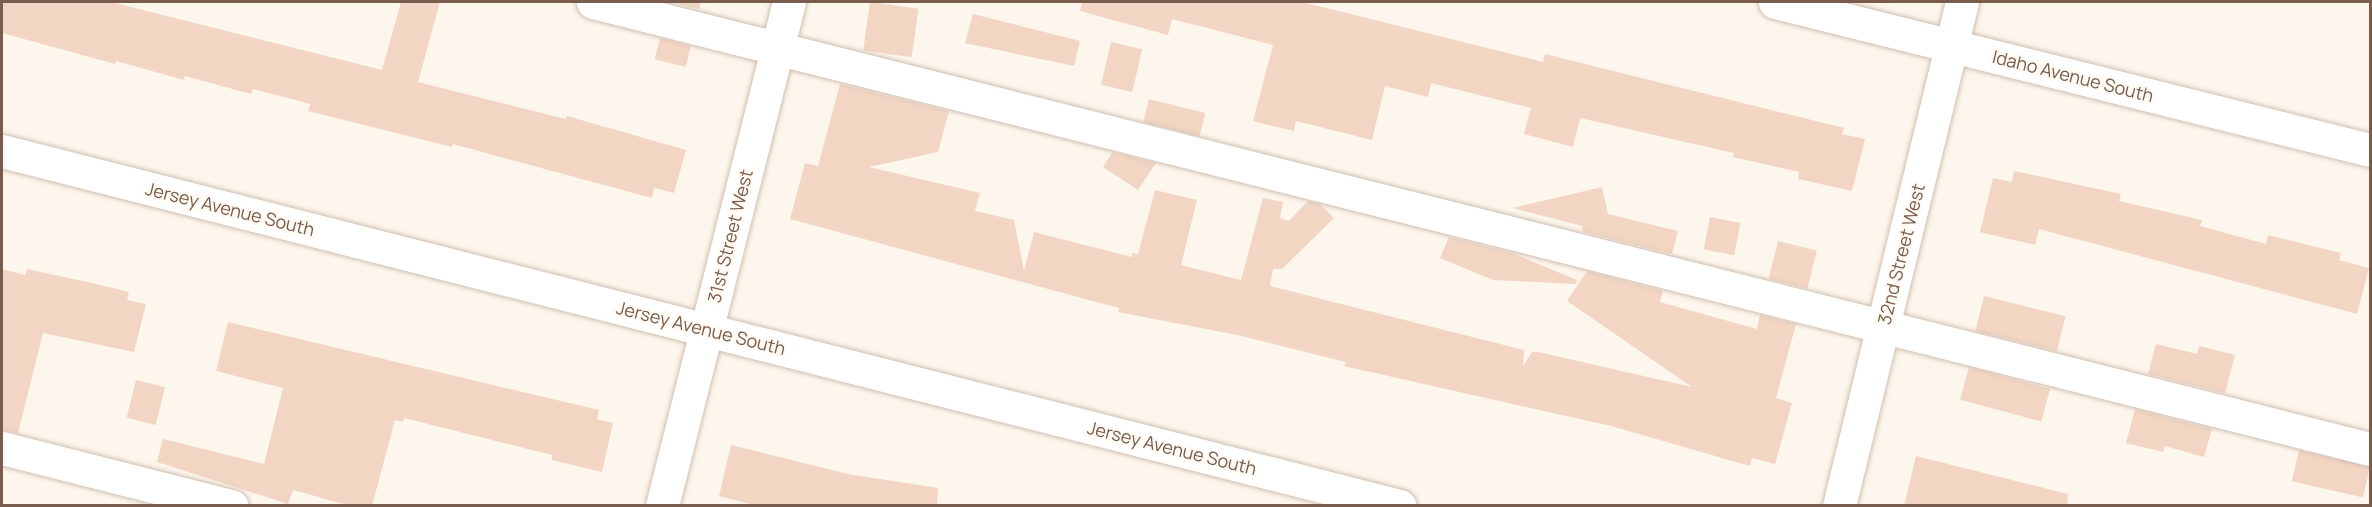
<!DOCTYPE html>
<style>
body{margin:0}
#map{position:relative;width:2372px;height:507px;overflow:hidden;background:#fdf6ec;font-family:Manrope,sans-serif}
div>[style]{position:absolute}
.building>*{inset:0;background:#f3d5c3;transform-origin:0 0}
.roads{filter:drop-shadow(0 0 2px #d1beb0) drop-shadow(0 0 2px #d1beb0)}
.minor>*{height:33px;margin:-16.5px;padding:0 16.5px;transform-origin:16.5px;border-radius:16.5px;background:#fff}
span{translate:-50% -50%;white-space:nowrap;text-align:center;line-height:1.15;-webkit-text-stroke:4.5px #fffaf3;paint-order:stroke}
.street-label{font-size:18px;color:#7a5c4d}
.frame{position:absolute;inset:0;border:3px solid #7a5c4d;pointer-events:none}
</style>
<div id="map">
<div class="building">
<div style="clip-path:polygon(2px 2px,111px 2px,382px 70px,401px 2px,440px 2px,418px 82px,566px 119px,567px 116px,686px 150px,674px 193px,654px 188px,652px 198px,453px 144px,452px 147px,308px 111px,310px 104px,253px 89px,251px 94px,185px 76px,184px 80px,116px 61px,115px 64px,2px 33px)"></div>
<div style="clip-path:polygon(670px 2px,701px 2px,699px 9px)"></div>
<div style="left:870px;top:2px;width:49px;height:49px;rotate:8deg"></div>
<div style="clip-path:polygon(1082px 2px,1302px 2px,1543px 62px,1545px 54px,1844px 128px,1842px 134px,1865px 139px,1852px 191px,1798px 179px,1799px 172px,1733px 157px,1734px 153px,1580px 118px,1573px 147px,1524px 134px,1531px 108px,1431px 83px,1428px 97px,1385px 86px,1372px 140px,1296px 121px,1294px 131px,1253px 121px,1273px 45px,1172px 19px,1168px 35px,1080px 11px)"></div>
<div style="clip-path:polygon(973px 14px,1080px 41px,1074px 66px,965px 43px)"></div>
<div style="left:660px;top:38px;width:32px;height:22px;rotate:14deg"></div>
<div style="left:1111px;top:42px;width:32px;height:44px;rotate:13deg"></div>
<div style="clip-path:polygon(840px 84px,949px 111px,938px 152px,869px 167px,980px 193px,975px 211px,1014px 220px,1024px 271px,1034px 232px,1132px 257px,1132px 253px,1138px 254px,1155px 190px,1197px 200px,1181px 265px,1241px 280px,1263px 198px,1283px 202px,1280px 218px,1289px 221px,1308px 201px,1320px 204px,1334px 218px,1282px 269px,1273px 269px,1270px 286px,1524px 350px,1523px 366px,1532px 352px,1538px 352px,1692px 387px,1567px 301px,1587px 271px,1663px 291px,1660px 302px,1757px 329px,1760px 315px,1796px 324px,1776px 398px,1792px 403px,1775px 464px,1752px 458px,1750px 466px,1611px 426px,1344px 366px,1346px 362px,1242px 336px,1118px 312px,1119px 308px,790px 219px,805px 163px,818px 166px)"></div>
<div style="left:1149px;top:99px;width:58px;height:24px;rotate:14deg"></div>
<div style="clip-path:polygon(1113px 152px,1156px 163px,1138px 190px,1103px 167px)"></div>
<div style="clip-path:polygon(2014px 171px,2121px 194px,2119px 201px,2202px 220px,2200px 226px,2266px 244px,2268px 235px,2341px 253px,2339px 260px,2369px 268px,2357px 314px,2039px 229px,2035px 245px,1980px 232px,1993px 178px,2012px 182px)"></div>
<div style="clip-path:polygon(1602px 187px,1608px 214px,1678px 231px,1672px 254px,1583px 232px,1582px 226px,1512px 208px)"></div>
<div style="left:1710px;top:217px;width:31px;height:33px;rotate:11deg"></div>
<div style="clip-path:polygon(1449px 237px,1512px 253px,1577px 280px,1576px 284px,1493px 280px,1440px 258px)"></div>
<div style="left:1778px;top:241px;width:40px;height:39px;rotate:14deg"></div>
<div style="clip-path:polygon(2px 269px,25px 275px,27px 269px,96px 284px,129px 292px,127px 300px,146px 304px,134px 352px,43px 333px,18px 433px,2px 430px)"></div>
<div style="left:1984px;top:296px;width:84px;height:36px;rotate:14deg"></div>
<div style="clip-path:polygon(228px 322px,599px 410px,597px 419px,613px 423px,602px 472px,552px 460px,552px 455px,404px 418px,403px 422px,395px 420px,372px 506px,351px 506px,293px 490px,288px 504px,157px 462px,163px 439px,264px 464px,283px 388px,216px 371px)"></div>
<div style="clip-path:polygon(2156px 344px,2197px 354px,2199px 346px,2235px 355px,2225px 393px,2148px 374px)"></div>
<div style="left:1969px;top:367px;width:84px;height:34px;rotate:15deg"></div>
<div style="left:136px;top:380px;width:30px;height:39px;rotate:14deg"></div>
<div style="clip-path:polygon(2135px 409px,2212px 429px,2204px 457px,2165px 446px,2163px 452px,2126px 443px)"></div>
<div style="clip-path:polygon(731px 445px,848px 474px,938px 488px,937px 506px,757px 506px,719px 496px)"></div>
<div style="left:2299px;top:450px;width:73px;height:32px;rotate:13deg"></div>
<div style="clip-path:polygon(1916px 456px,2068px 494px,2067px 506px,1904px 506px)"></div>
</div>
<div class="roads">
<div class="minor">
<div style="left:593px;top:2px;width:1832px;rotate:14.12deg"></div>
<div style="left:1775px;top:2px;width:613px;rotate:13.97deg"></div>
<div style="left:2px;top:151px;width:1442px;rotate:14.25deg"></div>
<div style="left:2px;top:448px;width:237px;rotate:14.2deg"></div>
<div style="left:662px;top:506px;width:520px;rotate:-75.86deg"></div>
<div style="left:1839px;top:506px;width:519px;rotate:-76.29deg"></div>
</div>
</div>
<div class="street-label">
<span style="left:2073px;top:76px;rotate:14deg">Idaho Avenue South</span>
<span style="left:230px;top:209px;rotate:14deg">Jersey Avenue South</span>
<span style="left:730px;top:236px;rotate:-76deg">31st Street West</span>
<span style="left:1901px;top:254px;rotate:-76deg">32nd Street West</span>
<span style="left:701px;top:328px;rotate:14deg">Jersey Avenue South</span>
<span style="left:1172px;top:448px;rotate:14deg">Jersey Avenue South</span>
</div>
<div class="frame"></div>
</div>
